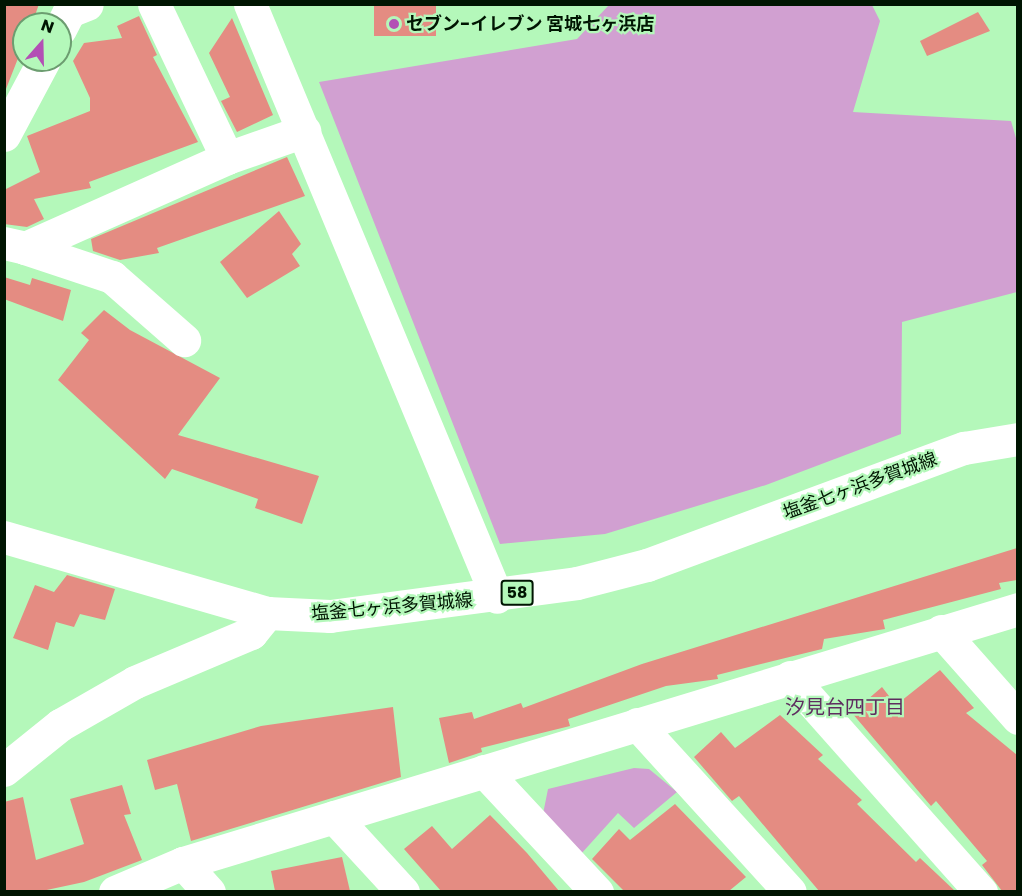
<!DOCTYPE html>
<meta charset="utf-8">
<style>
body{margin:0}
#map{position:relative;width:1022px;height:896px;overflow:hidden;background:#b4f8ba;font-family:Poppins,"Noto Sans JP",sans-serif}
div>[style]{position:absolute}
.green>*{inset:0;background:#d1a0d1}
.building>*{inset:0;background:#e48c82;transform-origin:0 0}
.minor>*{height:33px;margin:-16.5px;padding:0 16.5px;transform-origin:16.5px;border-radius:16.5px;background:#fff}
.major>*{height:33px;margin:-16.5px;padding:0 16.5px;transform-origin:16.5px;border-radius:16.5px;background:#fff}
.dots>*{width:16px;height:16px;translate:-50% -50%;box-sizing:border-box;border:3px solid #b4f8ba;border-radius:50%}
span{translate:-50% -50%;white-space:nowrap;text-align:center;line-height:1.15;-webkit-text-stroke:4.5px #b4f8ba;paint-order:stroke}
.shield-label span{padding:2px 4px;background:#b4f8ba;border:2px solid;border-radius:4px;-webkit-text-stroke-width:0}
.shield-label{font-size:16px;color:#001502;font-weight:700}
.poi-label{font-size:18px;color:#001502;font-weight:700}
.left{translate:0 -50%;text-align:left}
.street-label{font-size:18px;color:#001502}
.neighbourhood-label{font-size:20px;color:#5e2d5f}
.frame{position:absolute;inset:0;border:6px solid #001502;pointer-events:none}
.north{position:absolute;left:12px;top:12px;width:60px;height:60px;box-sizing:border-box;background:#b4f8ba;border:2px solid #6c9d70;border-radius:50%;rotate:20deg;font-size:16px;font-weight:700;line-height:24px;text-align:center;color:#001502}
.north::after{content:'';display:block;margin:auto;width:21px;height:27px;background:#b34fb5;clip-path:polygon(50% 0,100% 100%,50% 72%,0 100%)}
</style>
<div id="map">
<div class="green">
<div style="clip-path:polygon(609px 5px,872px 5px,880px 21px,853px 112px,1011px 121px,1018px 145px,1017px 292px,902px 322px,901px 434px,766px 485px,605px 534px,500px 544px,319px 82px,577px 39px)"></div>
<div style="clip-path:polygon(634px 768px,649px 769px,677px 792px,634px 828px,618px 813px,581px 854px,543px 814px,548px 789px)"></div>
</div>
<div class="building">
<div style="clip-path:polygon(4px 4px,39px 4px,32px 24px,24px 24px,24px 43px,6px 89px)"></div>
<div style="left:374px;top:4px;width:62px;height:32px"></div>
<div style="clip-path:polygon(978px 12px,990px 31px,927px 56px,920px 41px)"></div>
<div style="clip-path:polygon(139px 16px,157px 55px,153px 57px,198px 142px,89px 182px,91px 188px,34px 199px,44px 219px,27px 227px,4px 224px,4px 190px,40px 172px,27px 136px,90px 111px,90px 98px,73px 61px,84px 43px,122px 38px,117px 26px)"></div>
<div style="clip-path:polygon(232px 18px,273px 115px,237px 132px,221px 101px,230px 97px,209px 53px)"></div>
<div style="clip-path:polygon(287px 157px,305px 196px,157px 248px,159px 253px,120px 260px,93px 251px,91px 239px)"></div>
<div style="clip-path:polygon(279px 211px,301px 244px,292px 254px,300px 266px,247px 298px,220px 262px)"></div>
<div style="clip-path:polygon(4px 277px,30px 285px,32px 278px,71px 290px,63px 321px,4px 299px)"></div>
<div style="clip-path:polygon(104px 310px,130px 330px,220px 378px,178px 435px,319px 476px,302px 524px,255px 508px,258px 499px,172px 469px,165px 479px,58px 380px,89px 340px,81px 333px)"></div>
<div style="clip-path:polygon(1017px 548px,1017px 580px,999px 583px,1001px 589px,883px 620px,885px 629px,824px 639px,822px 649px,717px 675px,718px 679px,666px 686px,568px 719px,570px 726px,481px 748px,482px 752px,449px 763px,439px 718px,472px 712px,474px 719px,521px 703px,523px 708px,642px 664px)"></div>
<div style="clip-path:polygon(67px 575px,115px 589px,105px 620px,80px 614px,74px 627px,56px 622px,48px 650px,13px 638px,35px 585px,54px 592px)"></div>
<div style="clip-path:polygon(940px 670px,974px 708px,966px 713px,1017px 755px,1017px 891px,1002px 891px,982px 865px,987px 861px,936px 801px,931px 806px,852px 713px,882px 687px,896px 705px)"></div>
<div style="clip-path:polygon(393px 707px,401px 777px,191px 841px,177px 784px,155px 790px,147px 760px,261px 726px)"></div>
<div style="clip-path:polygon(780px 715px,823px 755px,818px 759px,862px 800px,857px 804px,916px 862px,920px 858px,955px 891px,819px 891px,739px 796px,732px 801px,694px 757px,721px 732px,735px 748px)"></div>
<div style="clip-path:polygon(122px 785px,131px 814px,124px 815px,142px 860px,84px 882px,42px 891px,4px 891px,4px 802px,23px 797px,36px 860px,84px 844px,70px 799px)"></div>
<div style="clip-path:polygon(675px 804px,746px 877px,729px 891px,624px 891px,592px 859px,619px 829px,630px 840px)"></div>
<div style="clip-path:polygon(490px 815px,527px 853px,559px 891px,441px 891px,404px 849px,432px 826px,452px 849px)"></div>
<div style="clip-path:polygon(342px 857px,350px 891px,275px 891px,271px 871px)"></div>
</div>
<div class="minor">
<div style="left:250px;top:4px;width:642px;rotate:67.39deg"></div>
<div style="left:60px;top:29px;width:20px;rotate:-63deg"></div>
<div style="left:69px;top:11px;width:19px;rotate:-21deg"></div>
<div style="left:4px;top:135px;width:85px;rotate:-61.9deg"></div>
<div style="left:227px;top:158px;width:82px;rotate:-19.3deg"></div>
<div style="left:4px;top:243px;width:22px;rotate:13deg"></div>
<div style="left:25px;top:248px;width:221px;rotate:-24deg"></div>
<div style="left:227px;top:158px;width:170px;rotate:-115.4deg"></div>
<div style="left:25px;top:248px;width:92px;rotate:18.4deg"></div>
<div style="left:112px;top:277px;width:96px;rotate:41.2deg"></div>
<div style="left:941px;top:631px;width:116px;rotate:48.5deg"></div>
<div style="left:790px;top:677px;width:288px;rotate:48.4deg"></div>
<div style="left:637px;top:724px;width:227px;rotate:47.7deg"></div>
<div style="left:4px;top:770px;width:72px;rotate:-38.8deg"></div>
<div style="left:60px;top:725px;width:86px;rotate:-29.8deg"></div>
<div style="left:135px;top:682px;width:126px;rotate:-22.9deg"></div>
<div style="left:251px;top:633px;width:26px;rotate:-51deg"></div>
<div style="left:484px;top:771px;width:166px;rotate:47deg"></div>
<div style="left:334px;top:817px;width:102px;rotate:47.4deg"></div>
<div style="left:115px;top:892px;width:74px;rotate:-23.1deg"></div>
<div style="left:209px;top:892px;width:39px;rotate:-132deg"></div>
<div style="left:183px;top:863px;width:873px;rotate:-16.92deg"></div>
</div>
<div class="major">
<div style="left:4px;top:537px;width:274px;rotate:16.1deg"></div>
<div style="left:267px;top:613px;width:63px;rotate:2.7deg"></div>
<div style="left:330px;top:616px;width:249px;rotate:-7.6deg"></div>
<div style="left:577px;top:583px;width:72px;rotate:-14.4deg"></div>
<div style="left:647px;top:565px;width:338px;rotate:-20.3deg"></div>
<div style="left:964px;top:448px;width:55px;rotate:-9.5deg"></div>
</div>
<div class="dots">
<div style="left:394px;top:24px;background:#b34fb5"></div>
</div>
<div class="shield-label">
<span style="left:517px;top:593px">58</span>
</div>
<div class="poi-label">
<span class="left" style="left:406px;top:24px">セブン-イレブン 宮城七ヶ浜店</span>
</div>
<div class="street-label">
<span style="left:860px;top:486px;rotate:-20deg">塩釜七ヶ浜多賀城線</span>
<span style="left:392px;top:607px;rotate:-5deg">塩釜七ヶ浜多賀城線</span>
</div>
<div class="neighbourhood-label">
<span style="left:845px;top:707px">汐見台四丁目</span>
</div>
<div class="frame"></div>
<div class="north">N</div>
</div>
